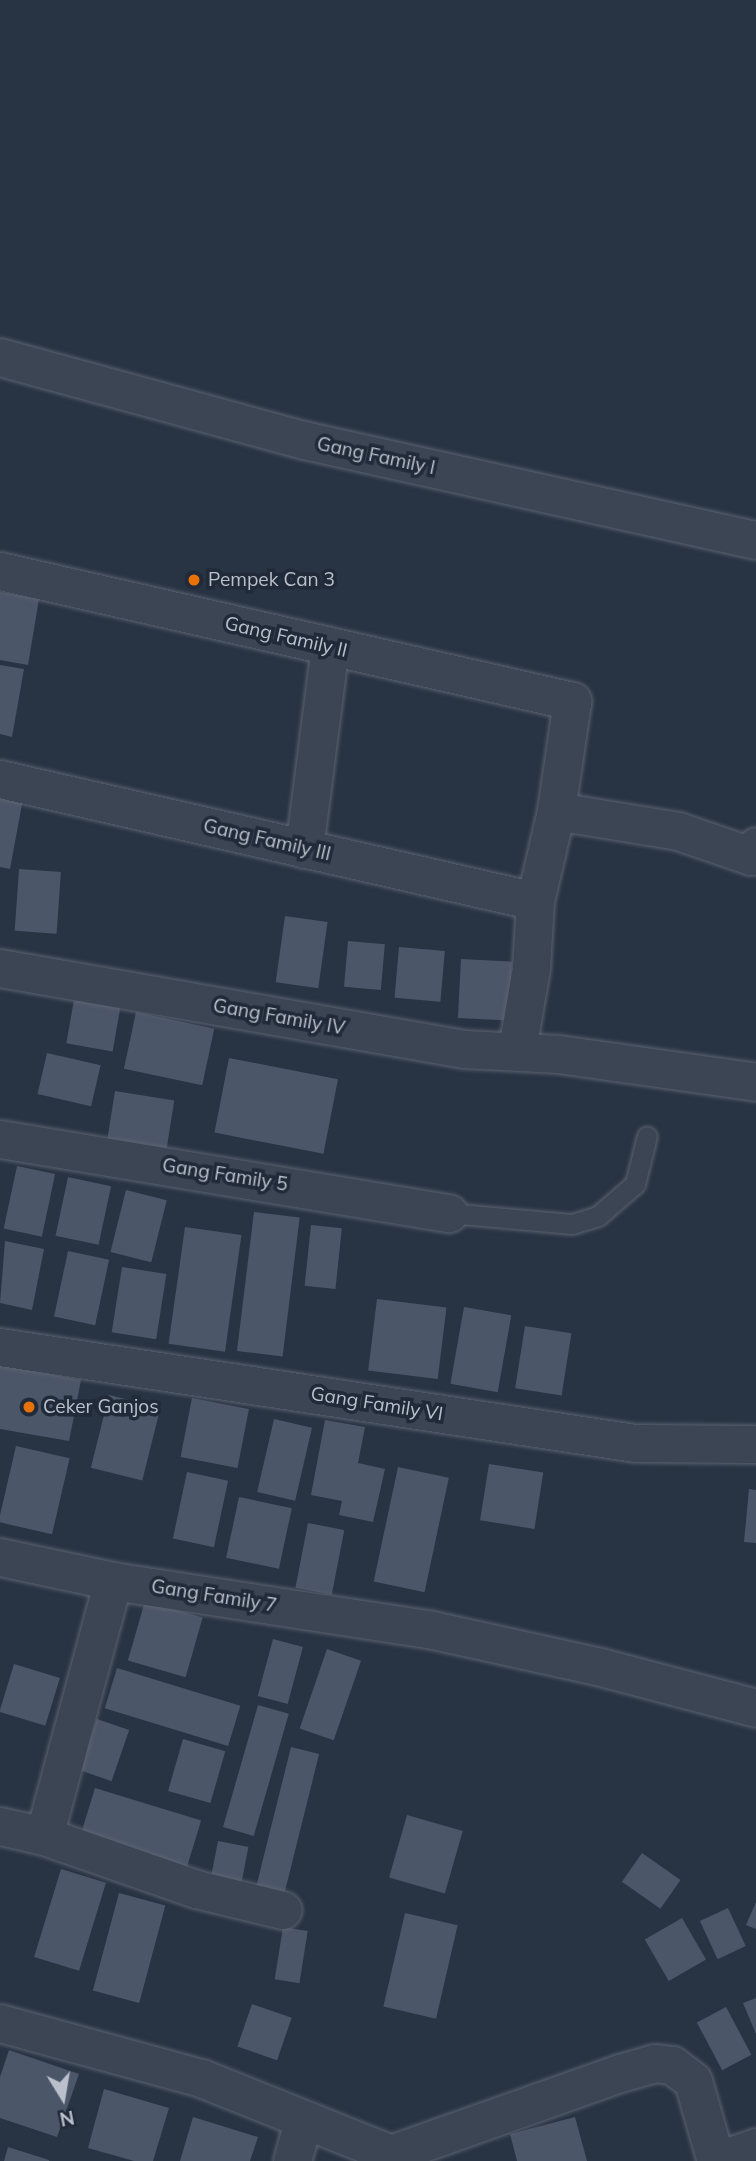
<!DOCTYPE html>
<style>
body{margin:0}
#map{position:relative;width:756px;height:2161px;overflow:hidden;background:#283343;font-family:Mulish,sans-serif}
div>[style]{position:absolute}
.building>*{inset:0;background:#4c5669;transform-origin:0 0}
.roads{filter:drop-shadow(0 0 2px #5b6370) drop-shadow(0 0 2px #5b6370)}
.lane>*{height:19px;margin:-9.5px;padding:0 9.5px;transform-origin:9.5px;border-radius:9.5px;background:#3c4553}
.street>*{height:37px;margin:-18.5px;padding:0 18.5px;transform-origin:18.5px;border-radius:18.5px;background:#3c4553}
.dots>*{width:19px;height:19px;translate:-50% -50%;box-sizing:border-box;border:4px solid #212a38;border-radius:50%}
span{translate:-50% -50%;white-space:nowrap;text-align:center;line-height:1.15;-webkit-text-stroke:7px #212a38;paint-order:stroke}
.street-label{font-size:19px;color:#bac0cc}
.poi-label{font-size:19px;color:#bac0cc}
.left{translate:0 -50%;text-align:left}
.north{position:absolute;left:28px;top:2063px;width:70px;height:70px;-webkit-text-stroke:5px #212a38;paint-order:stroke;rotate:169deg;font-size:19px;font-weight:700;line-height:28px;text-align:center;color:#bac0cc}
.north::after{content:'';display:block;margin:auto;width:24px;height:32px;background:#bac0cc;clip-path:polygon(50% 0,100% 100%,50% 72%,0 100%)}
</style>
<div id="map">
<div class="building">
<div style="clip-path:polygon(0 592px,39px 599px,28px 665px,0 660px)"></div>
<div style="clip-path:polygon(0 665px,24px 669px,12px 737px,0 734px)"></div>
<div style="clip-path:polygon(0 795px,23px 799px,10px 869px,0 867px)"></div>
<div style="left:19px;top:869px;width:42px;height:62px;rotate:4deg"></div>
<div style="left:285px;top:916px;width:43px;height:67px;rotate:8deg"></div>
<div style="left:348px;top:941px;width:37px;height:46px;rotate:5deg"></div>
<div style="left:399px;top:947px;width:46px;height:51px;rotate:5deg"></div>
<div style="left:461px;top:959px;width:51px;height:59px;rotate:3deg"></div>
<div style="left:75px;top:994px;width:47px;height:50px;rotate:10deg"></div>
<div style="left:136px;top:1012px;width:80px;height:58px;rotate:12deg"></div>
<div style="left:47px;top:1053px;width:55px;height:42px;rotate:13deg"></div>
<div style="left:229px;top:1058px;width:111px;height:76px;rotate:11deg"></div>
<div style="left:115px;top:1091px;width:60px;height:53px;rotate:9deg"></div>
<div style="left:17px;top:1166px;width:39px;height:64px;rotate:12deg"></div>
<div style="left:68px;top:1177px;width:44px;height:60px;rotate:12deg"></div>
<div style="left:126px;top:1190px;width:42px;height:64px;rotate:14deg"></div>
<div style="left:254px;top:1212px;width:46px;height:140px;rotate:7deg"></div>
<div style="left:311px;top:1225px;width:31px;height:61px;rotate:6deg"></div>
<div style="left:185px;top:1227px;width:57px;height:118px;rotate:8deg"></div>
<div style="clip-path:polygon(5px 1241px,44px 1249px,32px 1310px,0 1303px)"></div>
<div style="left:68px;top:1251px;width:42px;height:67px;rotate:12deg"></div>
<div style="left:122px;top:1267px;width:45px;height:66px;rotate:9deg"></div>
<div style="left:377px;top:1299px;width:70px;height:72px;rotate:7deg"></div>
<div style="left:464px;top:1307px;width:48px;height:78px;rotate:10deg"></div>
<div style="left:525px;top:1326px;width:47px;height:63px;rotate:9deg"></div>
<div style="clip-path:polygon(0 1365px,81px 1380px,69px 1441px,0 1429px)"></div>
<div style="left:109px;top:1395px;width:53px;height:75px;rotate:14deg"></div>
<div style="left:192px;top:1398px;width:58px;height:60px;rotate:11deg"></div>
<div style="left:274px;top:1419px;width:39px;height:75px;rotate:13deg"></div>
<div style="clip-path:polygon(325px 1420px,365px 1427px,358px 1463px,385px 1469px,373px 1522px,339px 1515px,342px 1501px,311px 1495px)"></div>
<div style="left:16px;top:1446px;width:55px;height:78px;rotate:13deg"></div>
<div style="left:489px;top:1464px;width:55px;height:57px;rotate:9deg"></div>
<div style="left:398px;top:1467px;width:52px;height:117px;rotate:12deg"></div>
<div style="left:187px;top:1472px;width:42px;height:68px;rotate:12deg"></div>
<div style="clip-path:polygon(749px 1489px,756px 1490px,756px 1543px,744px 1542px)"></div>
<div style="left:239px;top:1497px;width:54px;height:62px;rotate:12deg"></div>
<div style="left:308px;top:1523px;width:37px;height:66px;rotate:11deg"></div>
<div style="left:145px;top:1601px;width:60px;height:62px;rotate:16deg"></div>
<div style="left:273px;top:1639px;width:31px;height:59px;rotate:15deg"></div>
<div style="left:327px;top:1649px;width:36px;height:84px;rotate:19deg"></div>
<div style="left:14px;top:1664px;width:48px;height:50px;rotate:17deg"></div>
<div style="left:117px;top:1668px;width:129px;height:42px;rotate:17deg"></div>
<div style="left:258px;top:1705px;width:32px;height:127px;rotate:16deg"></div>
<div style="left:97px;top:1719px;width:34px;height:54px;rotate:19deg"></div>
<div style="left:183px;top:1739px;width:44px;height:54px;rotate:16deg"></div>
<div style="left:291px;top:1747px;width:29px;height:154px;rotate:14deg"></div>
<div style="left:95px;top:1788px;width:111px;height:51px;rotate:17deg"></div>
<div style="left:407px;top:1815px;width:58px;height:65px;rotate:16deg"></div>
<div style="left:218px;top:1841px;width:31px;height:42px;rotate:11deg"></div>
<div style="left:642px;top:1853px;width:47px;height:35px;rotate:35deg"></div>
<div style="left:61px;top:1869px;width:47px;height:92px;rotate:17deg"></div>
<div style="left:119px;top:1893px;width:48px;height:101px;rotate:15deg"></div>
<div style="clip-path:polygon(756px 1902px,756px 1929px,746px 1925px)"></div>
<div style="left:728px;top:1908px;width:42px;height:31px;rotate:65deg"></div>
<div style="left:405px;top:1913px;width:54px;height:96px;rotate:13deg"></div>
<div style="left:682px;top:1918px;width:48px;height:43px;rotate:60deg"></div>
<div style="left:283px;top:1927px;width:25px;height:53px;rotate:9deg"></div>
<div style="clip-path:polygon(756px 1998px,756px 2034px,743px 2003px)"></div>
<div style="left:252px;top:2004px;width:42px;height:45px;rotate:19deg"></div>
<div style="left:726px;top:2007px;width:54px;height:33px;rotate:62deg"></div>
<div style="clip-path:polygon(9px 2050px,79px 2074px,57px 2137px,0 2118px,0 2077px)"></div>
<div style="clip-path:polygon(104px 2089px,169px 2108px,153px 2161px,134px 2161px,88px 2148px)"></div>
<div style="clip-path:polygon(193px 2117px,258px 2137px,250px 2161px,180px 2161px)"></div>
<div style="clip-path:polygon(575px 2117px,587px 2161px,517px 2161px,510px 2134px)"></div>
<div style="clip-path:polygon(8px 2147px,49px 2160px,49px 2161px,4px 2161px)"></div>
</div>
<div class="roads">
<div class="lane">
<div style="left:449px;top:1213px;width:123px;rotate:5.1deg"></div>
<div style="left:572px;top:1224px;width:27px;rotate:-17deg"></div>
<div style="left:598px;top:1216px;width:49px;rotate:-40.9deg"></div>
<div style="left:635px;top:1184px;width:49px;rotate:-76deg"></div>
</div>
<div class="street">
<div style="left:0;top:357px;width:315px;rotate:15.3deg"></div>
<div style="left:304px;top:440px;width:463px;rotate:12.5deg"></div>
<div style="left:0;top:571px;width:587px;rotate:12.8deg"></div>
<div style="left:572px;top:701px;width:111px;rotate:98.3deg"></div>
<div style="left:556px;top:811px;width:92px;rotate:103.1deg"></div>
<div style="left:535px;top:901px;width:67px;rotate:93.4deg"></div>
<div style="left:531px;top:968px;width:82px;rotate:99.8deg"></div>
<div style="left:0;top:779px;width:549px;rotate:12.85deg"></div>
<div style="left:556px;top:811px;width:124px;rotate:9.3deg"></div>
<div style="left:678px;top:831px;width:77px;rotate:18.9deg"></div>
<div style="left:751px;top:856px;width:11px;rotate:-63deg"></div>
<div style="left:304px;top:849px;width:204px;rotate:-82.7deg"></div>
<div style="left:0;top:968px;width:471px;rotate:9.9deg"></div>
<div style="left:464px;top:1049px;width:94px;rotate:3deg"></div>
<div style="left:558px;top:1054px;width:200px;rotate:8deg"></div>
<div style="left:0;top:1139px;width:455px;rotate:9.4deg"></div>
<div style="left:0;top:1347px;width:642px;rotate:8.6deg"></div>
<div style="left:635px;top:1443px;width:121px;rotate:0.5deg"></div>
<div style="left:0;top:1557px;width:116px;rotate:12deg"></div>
<div style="left:113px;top:1581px;width:319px;rotate:8.7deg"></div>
<div style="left:428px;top:1629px;width:177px;rotate:12.4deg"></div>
<div style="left:601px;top:1667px;width:160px;rotate:14.8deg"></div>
<div style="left:0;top:1826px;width:45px;rotate:12.8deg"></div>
<div style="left:44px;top:1836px;width:264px;rotate:-74.9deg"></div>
<div style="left:44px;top:1836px;width:161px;rotate:19.2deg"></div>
<div style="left:196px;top:1889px;width:89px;rotate:13.6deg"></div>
<div style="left:0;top:2023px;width:208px;rotate:15.3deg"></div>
<div style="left:201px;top:2078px;width:205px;rotate:21.8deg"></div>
<div style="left:391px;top:2154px;width:243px;rotate:-19.5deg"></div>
<div style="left:620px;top:2073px;width:35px;rotate:-16deg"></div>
<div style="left:654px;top:2063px;width:18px;rotate:6deg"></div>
<div style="left:672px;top:2065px;width:26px;rotate:37deg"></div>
<div style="left:693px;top:2081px;width:83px;rotate:74deg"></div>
<div style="left:716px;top:2161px;width:42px;rotate:-19.3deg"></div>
<div style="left:292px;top:2161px;width:41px;rotate:-74.6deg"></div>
</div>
</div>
<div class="dots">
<div style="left:194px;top:580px;background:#e8710a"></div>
<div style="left:29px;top:1407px;background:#e8710a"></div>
</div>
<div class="street-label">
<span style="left:376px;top:456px;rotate:12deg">Gang Family I</span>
<span style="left:286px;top:637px;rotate:13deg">Gang Family II</span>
<span style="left:267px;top:840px;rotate:13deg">Gang Family III</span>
<span style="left:279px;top:1017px;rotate:10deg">Gang Family IV</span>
<span style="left:225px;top:1175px;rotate:9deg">Gang Family 5</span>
<span style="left:377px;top:1404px;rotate:9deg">Gang Family VI</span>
<span style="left:214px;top:1596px;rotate:9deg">Gang Family 7</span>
</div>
<div class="poi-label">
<span class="left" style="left:208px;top:580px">Pempek Can 3</span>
<span class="left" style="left:43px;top:1407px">Ceker Ganjos</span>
</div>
<div class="north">N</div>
</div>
